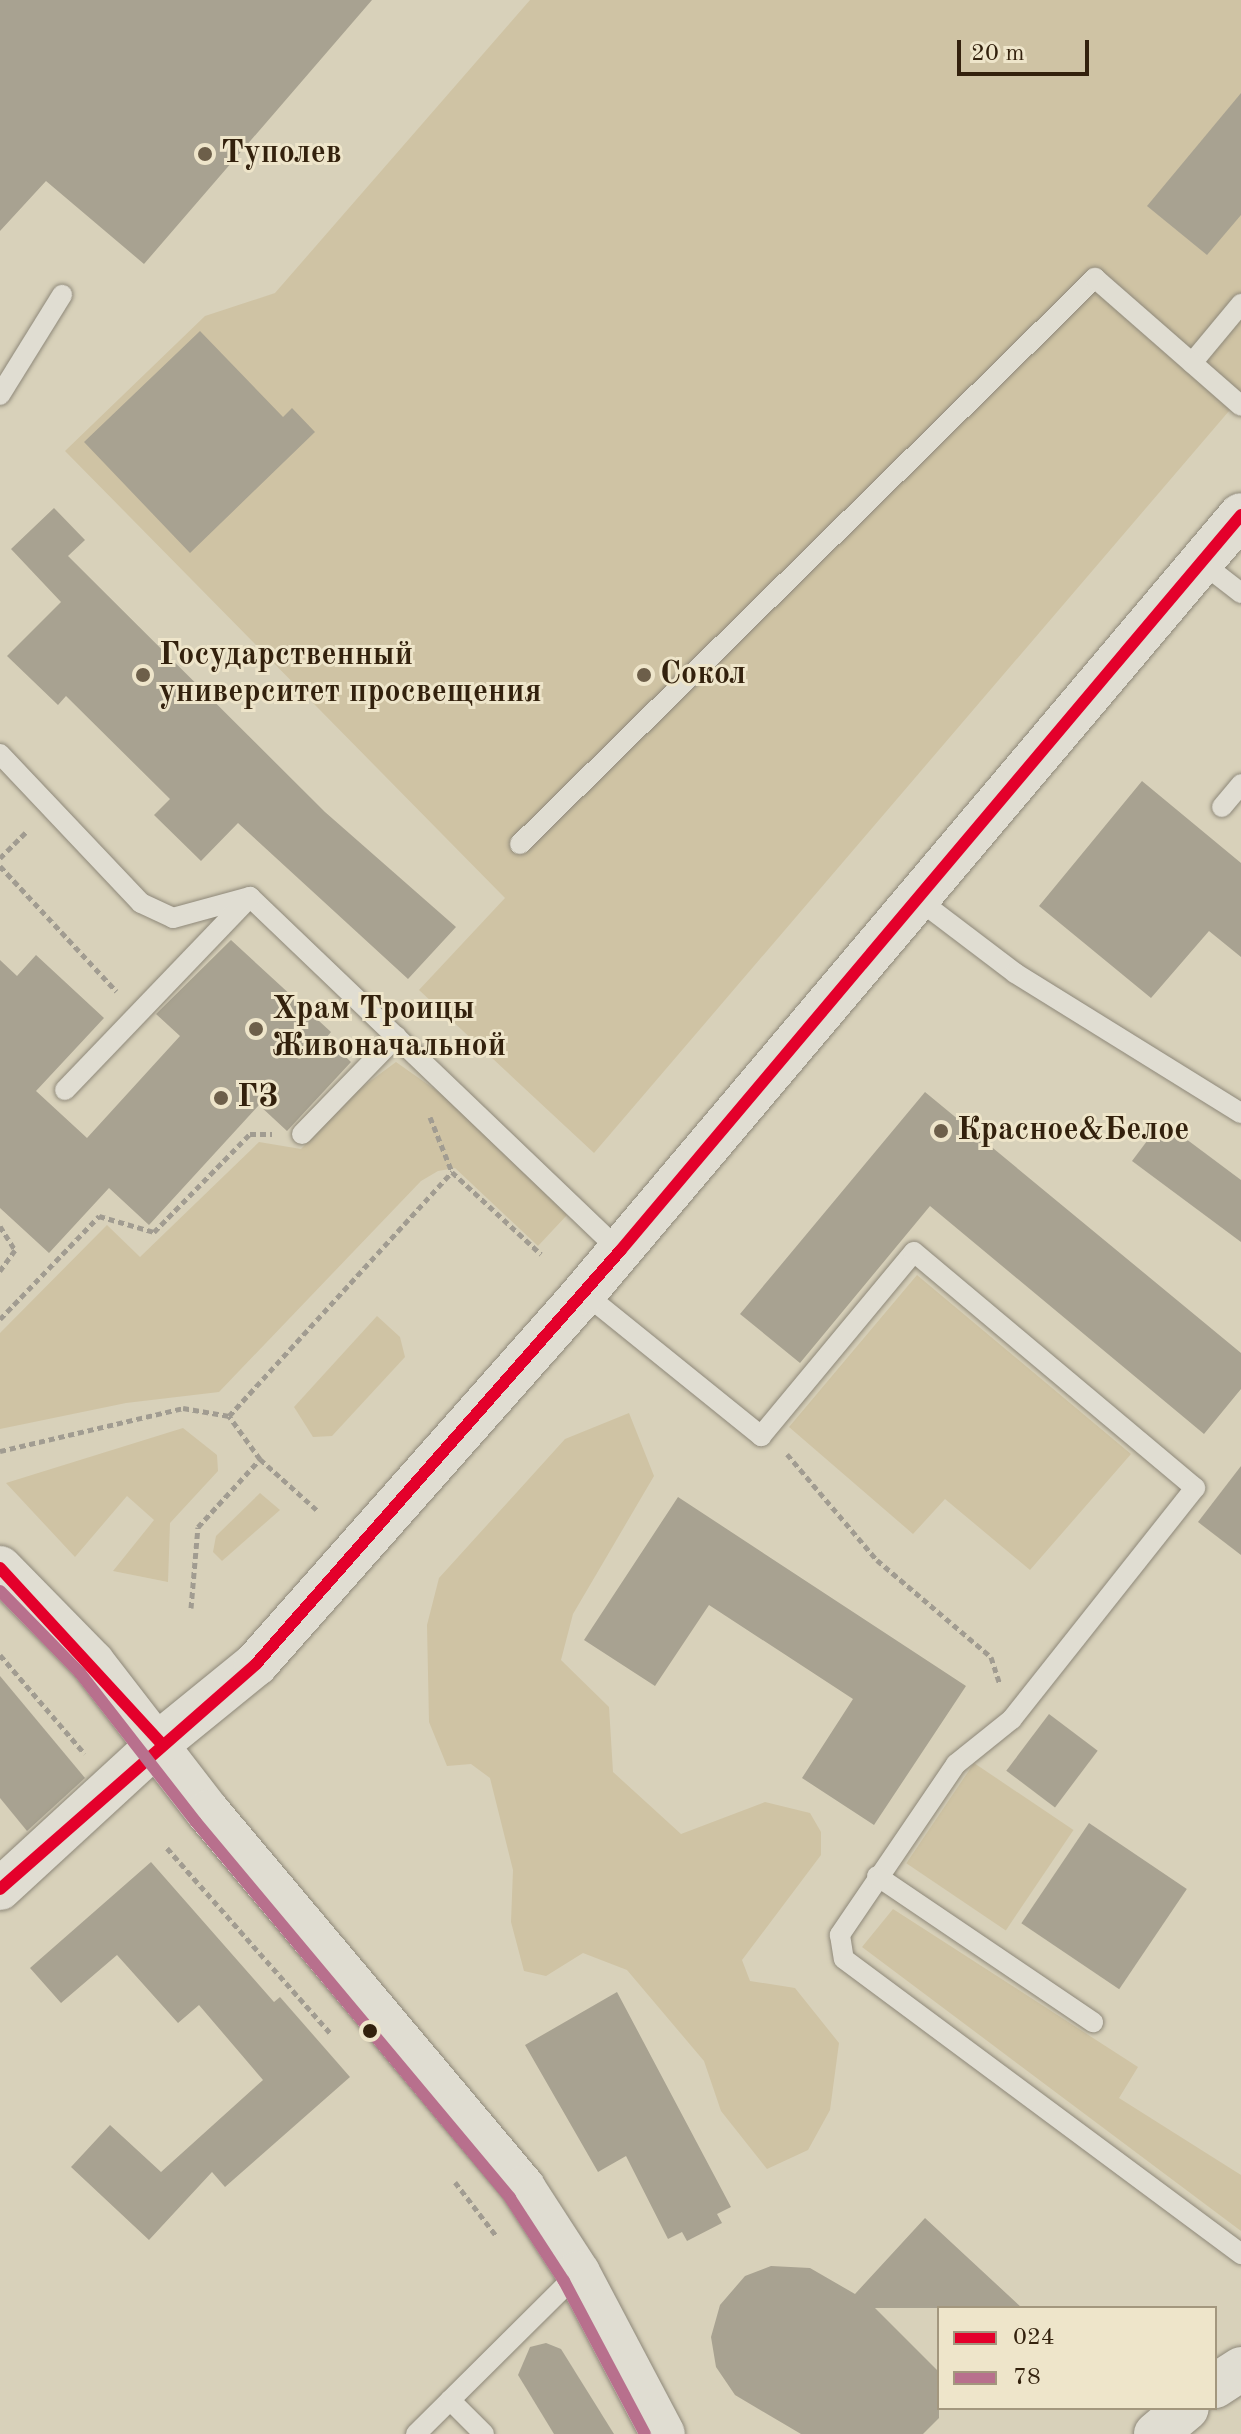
<!DOCTYPE html>
<meta charset="utf-8">
<style>
body{margin:0}
#map{position:relative;width:1241px;height:2434px;overflow:hidden;background:#d8d1ba;font-family:"Old Standard TT",serif}
div>[style]{position:absolute}
.green>*{inset:0;background:#cfc3a4;transform-origin:0 0}
.building>*{inset:0;background:#a8a291;transform-origin:0 0}
.path>*{height:5px;margin-top:-2.5px;transform-origin:0;background:repeating-linear-gradient(90deg,#a19c91 0 6px,transparent 0 10px)}
.roads{filter:drop-shadow(0 0 2px #8e8879) drop-shadow(0 0 2px #8e8879)}
.service>*{height:20px;margin:-10px;padding:0 10px;transform-origin:10px;border-radius:10px;background:#e0ddd2}
.minor>*{height:42px;margin:-21px;padding:0 21px;transform-origin:21px;border-radius:21px;background:#e0ddd2}
.tertiary>*{height:44px;margin:-22px;padding:0 22px;transform-origin:22px;border-radius:22px;background:#e0ddd2}
.bus-1>*{height:12px;margin:-6px;padding:0 6px;transform-origin:6px;border-radius:6px;background:#e4002b}
.bus-2>*{height:12px;margin:-6px;padding:0 6px;transform-origin:6px;border-radius:6px;background:#b8708d}
.dots>*{width:22px;height:22px;translate:-50% -50%;box-sizing:border-box;border:4px solid #eee5ca;border-radius:50%}
span{translate:-50% -50%;white-space:nowrap;text-align:center;line-height:1.15;-webkit-text-stroke:6px #eee5ca;paint-order:stroke}
.poi-label{font-size:32px;color:#33210d;font-weight:700}
.left{translate:0 -50%;text-align:left}
.legend{position:absolute;left:937px;top:2306px;width:280px;height:104px;box-sizing:border-box;background:#eee5ca;border:2px solid #a3977e;margin:0;padding:10px 14px;list-style:none;font-size:24px;color:#33210d}
.legend li{display:flex;align-items:center;gap:16px;height:40px}
.legend b{width:40px;border:2px solid #a3977e}
.scale{position:absolute;left:957px;top:40px;width:132px;height:36px;box-sizing:border-box;border:4px solid #33210d;border-top:0;padding-left:10px;font-size:24px;line-height:28px;white-space:nowrap;color:#33210d;-webkit-text-stroke:6px #eee5ca;paint-order:stroke}
</style>
<div id="map">
<div class="green">
<div style="clip-path:polygon(530px 0,1241px 0,1241px 397px,594px 1153px,419px 990px,505px 898px,65px 451px,205px 316px,275px 293px)"></div>
<div style="clip-path:polygon(396px 1062px,447px 1098px,567px 1215px,538px 1246px,455px 1168px,438px 1171px,421px 1181px,219px 1392px,126px 1403px,0 1429px,0 1333px,107px 1225px,140px 1257px,259px 1142px,301px 1149px,357px 1091px)"></div>
<div style="clip-path:polygon(917px 1275px,1131px 1454px,1030px 1570px,945px 1499px,913px 1534px,789px 1427px)"></div>
<div style="clip-path:polygon(377px 1316px,400px 1337px,405px 1357px,332px 1436px,313px 1437px,294px 1407px)"></div>
<div style="clip-path:polygon(629px 1413px,654px 1476px,573px 1614px,561px 1660px,609px 1707px,613px 1772px,681px 1834px,765px 1802px,810px 1813px,821px 1832px,821px 1855px,742px 1960px,750px 1981px,795px 1988px,839px 2043px,830px 2110px,808px 2150px,767px 2169px,721px 2111px,704px 2061px,627px 1970px,583px 1953px,546px 1976px,524px 1971px,511px 1922px,513px 1870px,490px 1778px,471px 1764px,447px 1766px,429px 1722px,427px 1625px,439px 1578px,565px 1439px)"></div>
<div style="clip-path:polygon(183px 1428px,217px 1455px,218px 1471px,170px 1523px,168px 1582px,113px 1571px,154px 1520px,127px 1496px,75px 1557px,6px 1483px)"></div>
<div style="clip-path:polygon(260px 1493px,280px 1510px,222px 1561px,213px 1552px,216px 1536px)"></div>
<div style="left:974px;top:1763px;width:120px;height:121px;rotate:34deg"></div>
<div style="clip-path:polygon(893px 1909px,1138px 2067px,1119px 2098px,1241px 2175px,1241px 2231px,862px 1947px)"></div>
</div>
<div class="building">
<div style="clip-path:polygon(0 0,372px 0,144px 264px,46px 181px,0 231px)"></div>
<div style="clip-path:polygon(1241px 93px,1241px 215px,1207px 255px,1147px 206px)"></div>
<div style="clip-path:polygon(200px 331px,283px 417px,292px 408px,315px 432px,190px 553px,84px 442px)"></div>
<div style="clip-path:polygon(54px 508px,85px 540px,68px 556px,325px 812px,456px 927px,408px 979px,238px 823px,201px 861px,154px 815px,170px 799px,66px 696px,58px 705px,7px 656px,61px 602px,11px 549px)"></div>
<div style="clip-path:polygon(1142px 781px,1241px 863px,1241px 957px,1209px 931px,1151px 998px,1039px 906px)"></div>
<div style="clip-path:polygon(231px 940px,331px 1032px,326px 1038px,351px 1062px,287px 1131px,259px 1105px,149px 1225px,109px 1188px,49px 1253px,0 1208px,0 960px,17px 976px,36px 955px,104px 1018px,36px 1091px,87px 1138px,180px 1036px,156px 1014px)"></div>
<div style="clip-path:polygon(925px 1092px,1241px 1353px,1241px 1389px,1204px 1434px,930px 1206px,800px 1363px,740px 1314px)"></div>
<div style="clip-path:polygon(1162px 1121px,1241px 1180px,1241px 1242px,1132px 1161px)"></div>
<div style="clip-path:polygon(1241px 1466px,1241px 1555px,1198px 1522px)"></div>
<div style="clip-path:polygon(678px 1497px,966px 1686px,874px 1825px,802px 1778px,853px 1699px,709px 1605px,655px 1686px,584px 1640px)"></div>
<div style="clip-path:polygon(0 1676px,85px 1778px,27px 1831px,0 1798px)"></div>
<div style="left:1049px;top:1714px;width:61px;height:71px;rotate:37deg"></div>
<div style="left:1089px;top:1823px;width:118px;height:121px;rotate:34deg"></div>
<div style="clip-path:polygon(151px 1862px,274px 2002px,280px 1997px,350px 2077px,225px 2187px,212px 2172px,149px 2240px,71px 2167px,110px 2125px,161px 2172px,263px 2080px,199px 2005px,178px 2023px,117px 1955px,61px 2003px,30px 1968px)"></div>
<div style="clip-path:polygon(617px 1992px,731px 2207px,717px 2214px,722px 2223px,687px 2241px,682px 2232px,668px 2239px,626px 2156px,598px 2172px,525px 2045px)"></div>
<div style="clip-path:polygon(925px 2218px,1022px 2308px,875px 2308px,939px 2372px,939px 2418px,923px 2434px,801px 2434px,735px 2395px,716px 2367px,711px 2337px,720px 2305px,745px 2276px,771px 2266px,810px 2268px,855px 2294px)"></div>
<div style="clip-path:polygon(546px 2343px,561px 2349px,614px 2434px,554px 2434px,518px 2375px,530px 2347px)"></div>
</div>
<div class="path">
<div style="left:0;top:858px;width:40px;rotate:-45deg"></div>
<div style="left:0;top:866px;width:171px;rotate:47.1deg"></div>
<div style="left:430px;top:1117px;width:59px;rotate:68.2deg"></div>
<div style="left:0;top:1226px;width:28px;rotate:58deg"></div>
<div style="left:15px;top:1250px;width:26px;rotate:126deg"></div>
<div style="left:0;top:1319px;width:143px;rotate:-46.1deg"></div>
<div style="left:99px;top:1216px;width:57px;rotate:16.2deg"></div>
<div style="left:154px;top:1232px;width:137px;rotate:-45.6deg"></div>
<div style="left:250px;top:1134px;width:22px"></div>
<div style="left:0;top:1451px;width:188px;rotate:-13.2deg"></div>
<div style="left:183px;top:1408px;width:47px;rotate:9.9deg"></div>
<div style="left:229px;top:1416px;width:331px;rotate:-47.6deg"></div>
<div style="left:452px;top:1172px;width:121px;rotate:42.7deg"></div>
<div style="left:787px;top:1454px;width:139px;rotate:49.7deg"></div>
<div style="left:877px;top:1560px;width:150px;rotate:40.4deg"></div>
<div style="left:991px;top:1657px;width:28px;rotate:72deg"></div>
<div style="left:260px;top:1459px;width:79px;rotate:41.9deg"></div>
<div style="left:191px;top:1608px;width:81px;rotate:-85.1deg"></div>
<div style="left:198px;top:1527px;width:92px;rotate:-47.6deg"></div>
<div style="left:260px;top:1459px;width:53px;rotate:-125.8deg"></div>
<div style="left:0;top:1655px;width:130px;rotate:49.4deg"></div>
<div style="left:167px;top:1848px;width:247px;rotate:48.6deg"></div>
<div style="left:455px;top:2182px;width:69px;rotate:52.6deg"></div>
</div>
<div class="roads">
<div class="service">
<div style="left:1192px;top:363px;width:77px;rotate:-50.3deg"></div>
<div style="left:0;top:395px;width:118px;rotate:-58.2deg"></div>
<div style="left:1201px;top:562px;width:51px;rotate:37.8deg"></div>
<div style="left:0;top:754px;width:205px;rotate:46.6deg"></div>
<div style="left:141px;top:903px;width:35px;rotate:25deg"></div>
<div style="left:173px;top:918px;width:80px;rotate:-15.3deg"></div>
<div style="left:250px;top:897px;width:512px;rotate:43.73deg"></div>
<div style="left:1222px;top:807px;width:30px;rotate:-50deg"></div>
<div style="left:520px;top:844px;width:807px;rotate:-44.55deg"></div>
<div style="left:1095px;top:278px;width:194px;rotate:41.2deg"></div>
<div style="left:919px;top:900px;width:121px;rotate:37.2deg"></div>
<div style="left:1015px;top:973px;width:266px;rotate:31.8deg"></div>
<div style="left:65px;top:1090px;width:267px;rotate:-46.2deg"></div>
<div style="left:302px;top:1134px;width:136px;rotate:-45.9deg"></div>
<div style="left:584px;top:1293px;width:228px;rotate:38.9deg"></div>
<div style="left:761px;top:1436px;width:239px;rotate:-50.3deg"></div>
<div style="left:914px;top:1252px;width:367px;rotate:40deg"></div>
<div style="left:1195px;top:1488px;width:295px;rotate:128.4deg"></div>
<div style="left:1012px;top:1719px;width:72px;rotate:141.2deg"></div>
<div style="left:956px;top:1764px;width:207px;rotate:124.2deg"></div>
<div style="left:840px;top:1935px;width:24px;rotate:81deg"></div>
<div style="left:844px;top:1959px;width:495px;rotate:36.6deg"></div>
<div style="left:877px;top:1876px;width:261px;rotate:34.1deg"></div>
<div style="left:450px;top:2400px;width:48px;rotate:45deg"></div>
<div style="left:416px;top:2434px;width:228px;rotate:-44.8deg"></div>
</div>
<div class="minor">
<div style="left:0;top:1889px;width:217px;rotate:-42.6deg"></div>
</div>
<div class="tertiary">
<div style="left:0;top:1568px;width:132px;rotate:45.6deg"></div>
<div style="left:92px;top:1662px;width:190px;rotate:52.3deg"></div>
<div style="left:208px;top:1812px;width:491px;rotate:50deg"></div>
<div style="left:523px;top:2188px;width:101px;rotate:57.1deg"></div>
<div style="left:578px;top:2273px;width:182px;rotate:62.2deg"></div>
<div style="left:160px;top:1742px;width:124px;rotate:-39.1deg"></div>
<div style="left:256px;top:1664px;width:495px;rotate:-48.5deg"></div>
<div style="left:584px;top:1293px;width:1018px;rotate:-49.82deg"></div>
<div style="left:1215px;top:2386px;width:31px;rotate:-33deg"></div>
<div style="left:1156px;top:2434px;width:40px;rotate:-40deg"></div>
</div>
</div>
<div class="bus-1">
<div style="left:0;top:1568px;width:236px;rotate:47.4deg"></div>
<div style="left:0;top:1889px;width:341px;rotate:-41.3deg"></div>
<div style="left:256px;top:1664px;width:551px;rotate:-48.61deg"></div>
<div style="left:620px;top:1251px;width:963px;rotate:-49.84deg"></div>
</div>
<div class="bus-2">
<div style="left:0;top:1591px;width:115px;rotate:45.7deg"></div>
<div style="left:80px;top:1673px;width:189px;rotate:52.1deg"></div>
<div style="left:196px;top:1822px;width:490px;rotate:50.1deg"></div>
<div style="left:510px;top:2198px;width:99px;rotate:57deg"></div>
<div style="left:564px;top:2281px;width:173px;rotate:62.1deg"></div>
</div>
<div class="dots">
<div style="left:205px;top:154px;background:#6d5f4a"></div>
<div style="left:143px;top:675px;background:#6d5f4a"></div>
<div style="left:644px;top:675px;background:#6d5f4a"></div>
<div style="left:256px;top:1029px;background:#6d5f4a"></div>
<div style="left:221px;top:1098px;background:#6d5f4a"></div>
<div style="left:941px;top:1131px;background:#6d5f4a"></div>
<div style="left:370px;top:2031px;background:#33210d"></div>
</div>
<div class="poi-label">
<span class="left" style="left:221px;top:154px">Туполев</span>
<span class="left" style="left:159px;top:675px">Государственный<br>университет просвещения</span>
<span class="left" style="left:660px;top:675px">Сокол</span>
<span class="left" style="left:272px;top:1029px">Храм Троицы<br>Живоначальной</span>
<span class="left" style="left:237px;top:1098px">ГЗ</span>
<span class="left" style="left:957px;top:1131px">Красное&amp;Белое</span>
</div>
<ul class="legend">
<li><b style="height:10px;background:#e4002b"></b>024</li>
<li><b style="height:10px;background:#b8708d"></b>78</li>
</ul>
<div class="scale">20 m</div>
</div>
